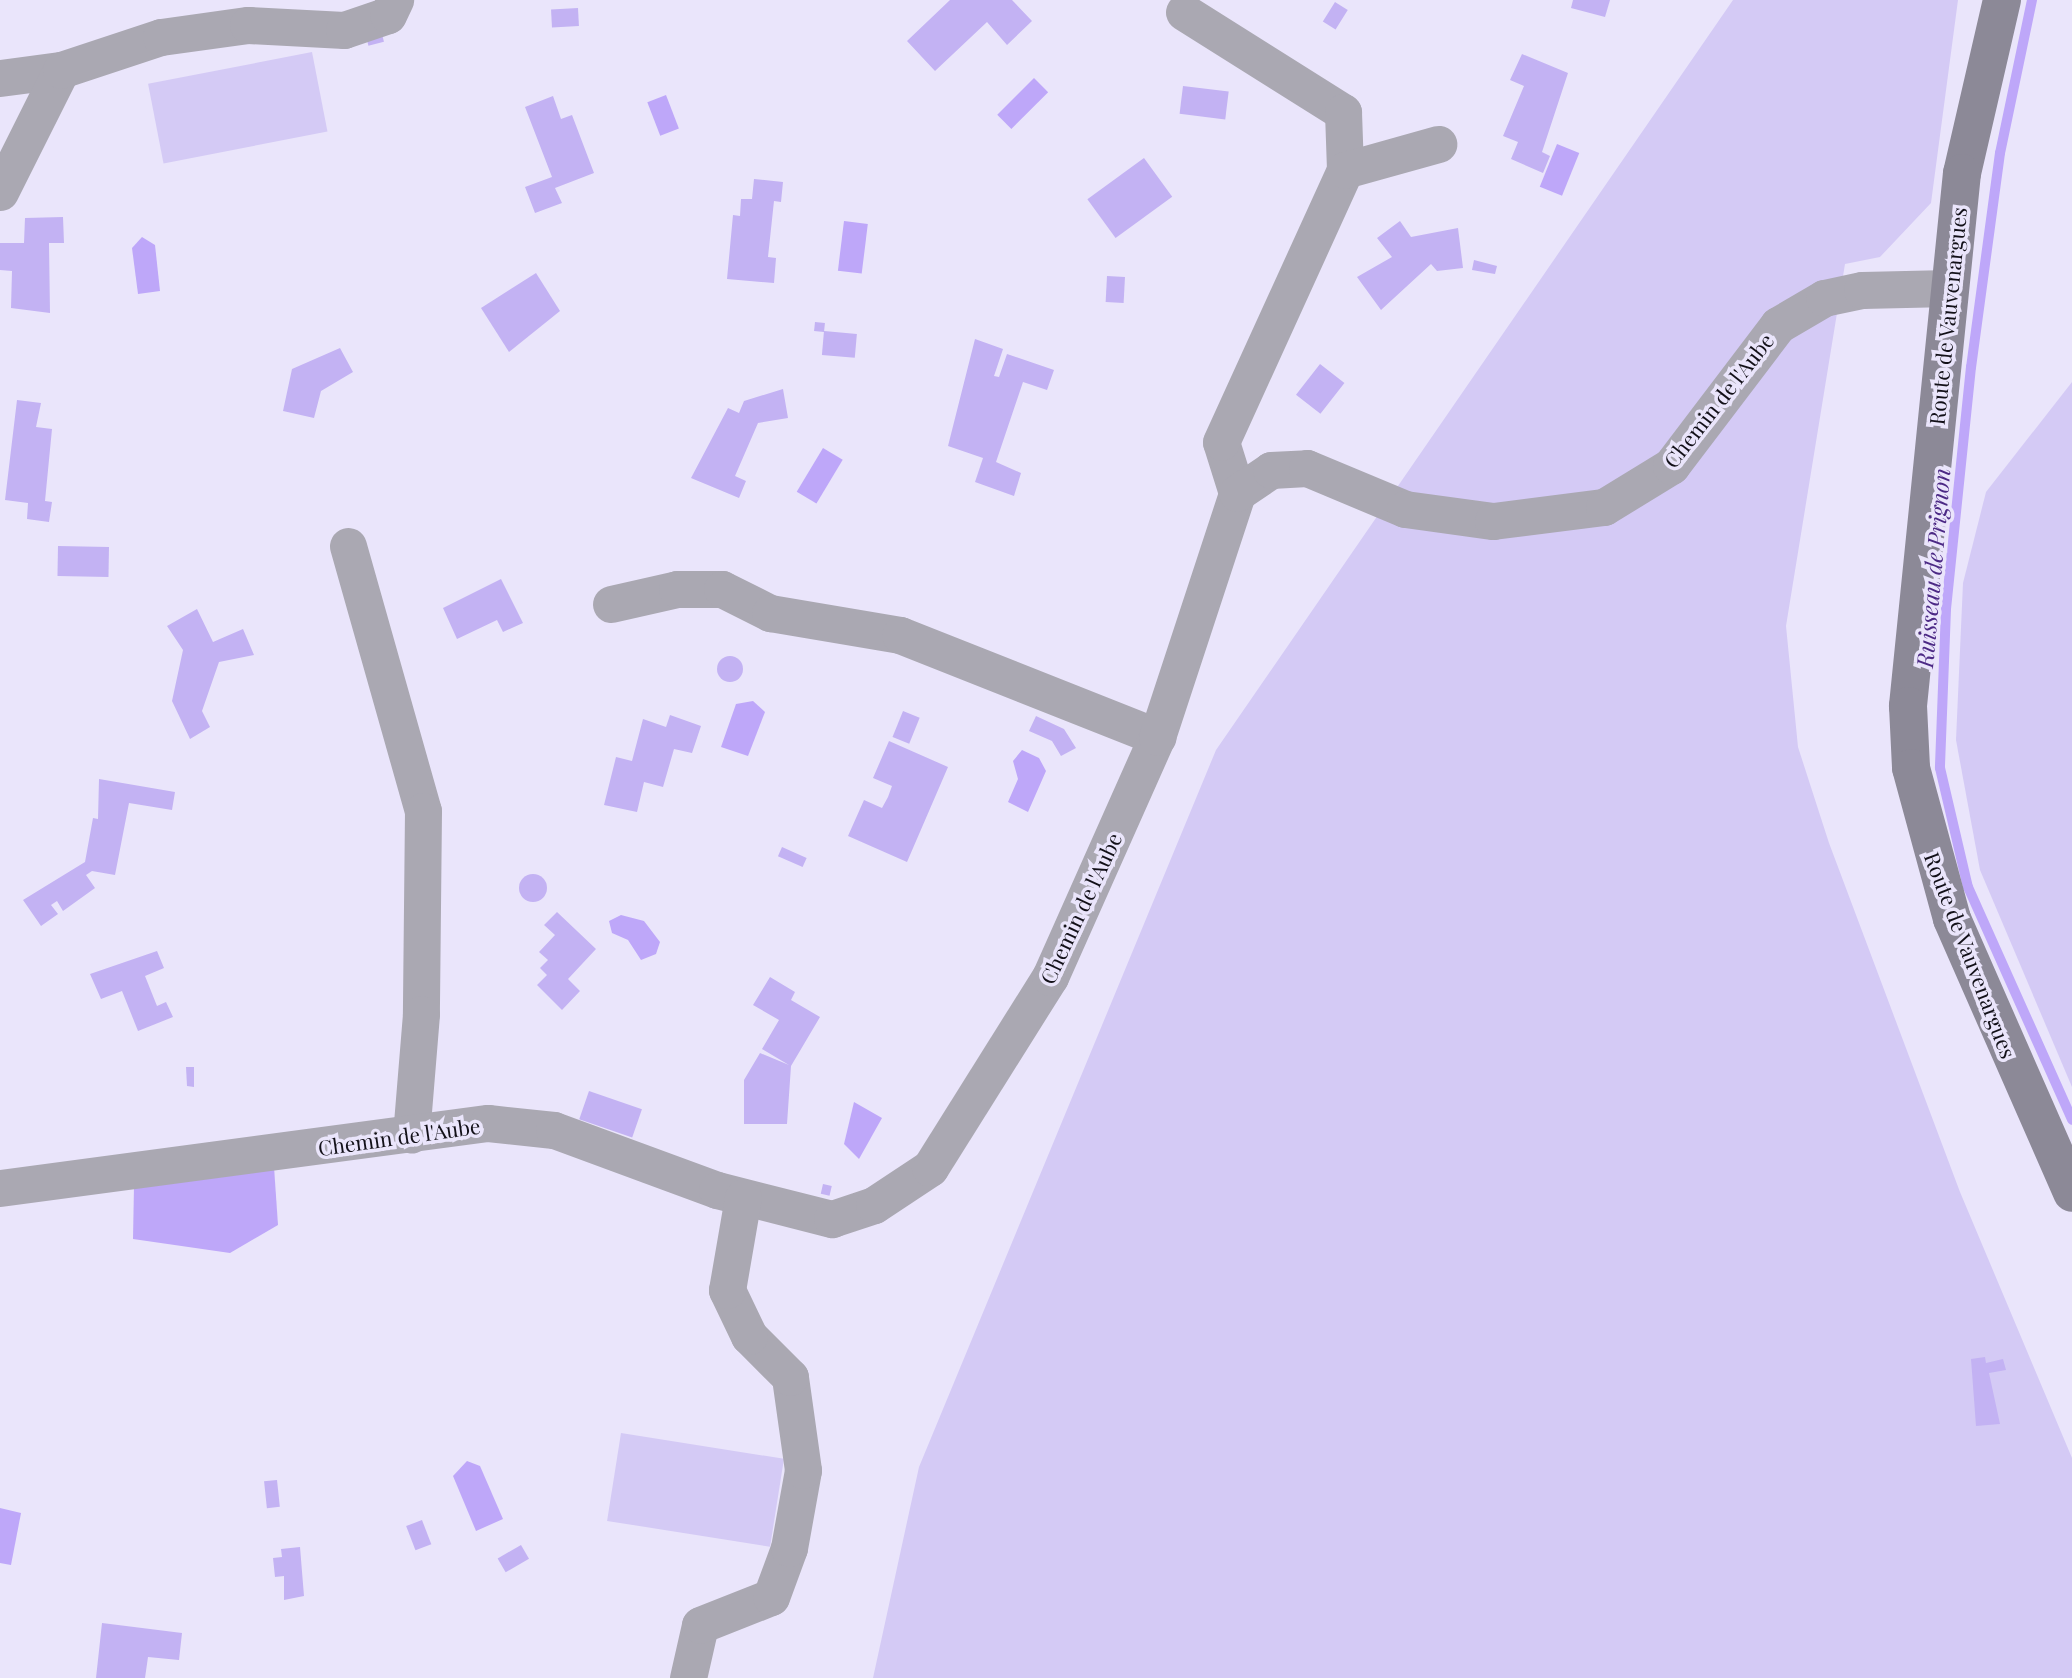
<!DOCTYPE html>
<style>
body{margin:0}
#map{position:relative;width:2072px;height:1678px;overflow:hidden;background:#eae5fb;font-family:"Playfair Display",serif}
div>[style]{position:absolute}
.green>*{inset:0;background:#d4caf5;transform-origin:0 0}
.water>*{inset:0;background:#bea7f9;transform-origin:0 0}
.stream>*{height:10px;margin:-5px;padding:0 5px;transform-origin:5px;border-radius:5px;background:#bea7f9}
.building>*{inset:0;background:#c3b2f3;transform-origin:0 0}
.round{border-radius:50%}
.minor>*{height:37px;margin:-18.5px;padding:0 18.5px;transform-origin:18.5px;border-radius:18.5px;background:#aaa8b2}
.secondary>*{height:38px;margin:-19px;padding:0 19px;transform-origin:19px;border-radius:19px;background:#8c8997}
span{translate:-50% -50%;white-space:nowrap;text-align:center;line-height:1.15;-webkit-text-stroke:7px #eae5fb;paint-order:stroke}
.street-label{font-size:21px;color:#121018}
.water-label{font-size:23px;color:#4c2985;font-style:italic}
</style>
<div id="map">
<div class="green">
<div style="clip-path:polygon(1733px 0,1958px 0,1931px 203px,1880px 257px,1845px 264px,1786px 626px,1798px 747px,1829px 843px,1960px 1192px,2072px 1458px,2072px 1678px,873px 1678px,919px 1467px,1216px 750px)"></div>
<div style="left:312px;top:52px;width:81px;height:167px;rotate:79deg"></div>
<div style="clip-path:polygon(2072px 382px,2072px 1087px,1980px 870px,1956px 740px,1963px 583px,1986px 492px)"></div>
<div style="left:621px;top:1433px;width:165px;height:89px;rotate:9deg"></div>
</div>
<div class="water">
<div style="left:1034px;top:78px;width:20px;height:52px;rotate:45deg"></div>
<div style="left:666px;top:95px;width:36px;height:20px;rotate:69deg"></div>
<div style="left:1557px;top:144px;width:24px;height:46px;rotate:22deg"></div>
<div style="left:844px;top:221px;width:24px;height:50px;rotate:7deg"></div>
<div style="clip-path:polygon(142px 237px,155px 245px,160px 291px,138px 294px,132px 248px)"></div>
<div style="left:823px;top:448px;width:23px;height:51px;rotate:31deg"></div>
<div style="clip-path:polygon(753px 701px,765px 712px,748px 756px,721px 747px,736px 704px)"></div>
<div style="clip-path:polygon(1022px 750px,1039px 758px,1046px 771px,1028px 812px,1008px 802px,1018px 779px,1013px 761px)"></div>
<div style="clip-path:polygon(621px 915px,644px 921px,660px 942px,656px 954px,641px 960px,628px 940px,612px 933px,609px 921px)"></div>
<div style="clip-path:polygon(854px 1102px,882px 1118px,859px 1159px,844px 1144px)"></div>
<div style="clip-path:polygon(274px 1167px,278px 1225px,230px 1253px,133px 1239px,134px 1186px)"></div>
<div style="clip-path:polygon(467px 1461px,480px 1466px,503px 1519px,476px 1531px,453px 1476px)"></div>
<div style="clip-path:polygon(0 1508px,21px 1513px,11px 1565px,0 1563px)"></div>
</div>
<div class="stream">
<div style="left:2032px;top:0;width:156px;rotate:101.8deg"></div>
<div style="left:2000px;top:153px;width:216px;rotate:97.7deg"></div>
<div style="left:1971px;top:367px;width:243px;rotate:95.9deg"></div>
<div style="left:1946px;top:609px;width:159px;rotate:92.2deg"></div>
<div style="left:1940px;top:768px;width:122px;rotate:76.8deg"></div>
<div style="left:1968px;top:887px;width:255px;rotate:65.9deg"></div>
</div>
<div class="building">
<div style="clip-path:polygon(950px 0,1012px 0,1032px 21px,1007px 45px,987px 22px,935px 71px,907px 41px)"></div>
<div style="clip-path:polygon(1573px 0,1610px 0,1605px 17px,1571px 8px)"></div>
<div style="left:1335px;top:2px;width:15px;height:23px;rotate:32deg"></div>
<div style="left:578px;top:8px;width:18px;height:27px;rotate:87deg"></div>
<div style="left:382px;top:34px;width:8px;height:16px;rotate:76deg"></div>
<div style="clip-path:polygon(1522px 54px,1568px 73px,1542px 152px,1550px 156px,1543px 173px,1511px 159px,1518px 142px,1503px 136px,1524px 86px,1510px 80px)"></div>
<div style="left:1183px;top:86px;width:46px;height:28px;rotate:7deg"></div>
<div style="clip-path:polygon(553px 96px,561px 119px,572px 115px,594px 173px,555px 188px,562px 203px,535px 213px,525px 187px,552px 177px,525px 107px)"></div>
<div style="left:1144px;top:158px;width:48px;height:70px;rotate:54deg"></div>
<div style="clip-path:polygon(754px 179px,783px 182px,781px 202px,774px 201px,768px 257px,776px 258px,774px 283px,727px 279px,733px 215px,740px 216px,741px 199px,752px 199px)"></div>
<div style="clip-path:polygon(63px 217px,64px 243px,49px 243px,50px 313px,11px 308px,12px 271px,0 270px,0 243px,24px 243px,25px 218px)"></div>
<div style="clip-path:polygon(1400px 221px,1411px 237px,1458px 228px,1463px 268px,1437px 271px,1431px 264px,1381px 310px,1357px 277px,1392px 257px,1377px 238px)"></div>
<div style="clip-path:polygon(1474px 260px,1497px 266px,1495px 274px,1472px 270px)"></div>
<div style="clip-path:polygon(536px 273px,560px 311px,509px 352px,481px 308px)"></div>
<div style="left:1107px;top:276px;width:18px;height:26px;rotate:3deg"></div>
<div style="left:815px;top:322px;width:10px;height:9px;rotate:6deg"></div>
<div style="left:824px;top:331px;width:33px;height:24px;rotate:5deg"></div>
<div style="clip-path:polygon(975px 339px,1003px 349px,994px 376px,999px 377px,1007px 354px,1054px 370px,1047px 390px,1023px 382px,996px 462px,1021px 473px,1014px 496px,975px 482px,983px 458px,948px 446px)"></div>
<div style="clip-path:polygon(340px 348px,353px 372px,321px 391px,314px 418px,283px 411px,292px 369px)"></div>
<div style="left:1320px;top:364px;width:31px;height:39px;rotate:38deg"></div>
<div style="clip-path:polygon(783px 389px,788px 418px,758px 423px,735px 476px,746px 481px,739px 498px,691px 478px,728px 408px,739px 413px,744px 401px)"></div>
<div style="clip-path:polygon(17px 400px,41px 403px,36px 427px,52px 429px,45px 501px,52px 502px,49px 522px,27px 519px,28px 503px,5px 500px)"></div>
<div style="left:58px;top:546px;width:51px;height:30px;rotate:1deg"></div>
<div style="clip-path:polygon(501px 579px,523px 623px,503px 632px,497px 620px,457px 639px,443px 608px)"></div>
<div style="clip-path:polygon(197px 609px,213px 642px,243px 629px,254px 655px,219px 662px,202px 711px,210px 727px,190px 739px,172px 701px,183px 650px,167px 626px)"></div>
<div class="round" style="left:717px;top:656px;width:26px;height:26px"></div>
<div style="left:903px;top:711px;width:18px;height:28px;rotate:22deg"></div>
<div style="clip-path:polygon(670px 715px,701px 726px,692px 753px,674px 749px,663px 787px,644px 782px,637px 812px,604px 805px,616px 757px,632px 761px,643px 719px,666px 727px)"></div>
<div style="clip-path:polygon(1036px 716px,1064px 729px,1076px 748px,1061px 756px,1052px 741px,1029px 731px)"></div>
<div style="clip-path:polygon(889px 741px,948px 767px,907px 862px,848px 836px,864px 800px,882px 808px,888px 797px,892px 786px,873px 778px)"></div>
<div style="clip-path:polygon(99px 779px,175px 792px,172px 810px,129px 803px,115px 875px,92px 871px,86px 875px,95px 888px,63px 911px,57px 901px,51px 905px,58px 914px,41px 926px,23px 900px,85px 862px,93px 818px,98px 819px)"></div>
<div style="left:782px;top:847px;width:27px;height:10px;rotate:24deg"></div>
<div class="round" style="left:519px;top:874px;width:28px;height:28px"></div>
<div style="clip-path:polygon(557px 912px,596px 949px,568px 979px,580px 991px,562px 1010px,537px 985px,547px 975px,540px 968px,548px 960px,539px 952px,555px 935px,544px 925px)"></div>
<div style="clip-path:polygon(157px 951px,164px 968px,145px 976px,157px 1006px,166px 1002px,173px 1017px,138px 1031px,122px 991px,101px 999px,90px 974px)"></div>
<div style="clip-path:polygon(770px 977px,795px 992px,791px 1000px,820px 1017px,791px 1066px,787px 1124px,744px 1124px,744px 1080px,760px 1053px,789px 1065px,762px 1049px,779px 1020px,753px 1005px)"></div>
<div style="clip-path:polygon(186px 1067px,194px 1067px,194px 1087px,187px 1086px)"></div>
<div style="left:589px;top:1091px;width:56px;height:30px;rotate:19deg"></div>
<div style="left:823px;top:1184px;width:9px;height:10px;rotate:13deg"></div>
<div style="clip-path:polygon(1985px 1357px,1986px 1363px,2003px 1359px,2006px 1370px,1989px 1373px,2000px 1424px,1976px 1426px,1971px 1359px)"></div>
<div style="left:277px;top:1480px;width:27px;height:13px;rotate:84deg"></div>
<div style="left:422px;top:1520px;width:26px;height:17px;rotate:69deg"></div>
<div style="left:521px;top:1545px;width:16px;height:27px;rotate:60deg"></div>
<div style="clip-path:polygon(300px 1547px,304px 1596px,284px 1600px,284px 1576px,275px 1577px,273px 1558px,282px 1557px,281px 1549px)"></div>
<div style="clip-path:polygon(102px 1623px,182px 1633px,179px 1660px,148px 1657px,145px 1678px,96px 1678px)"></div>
</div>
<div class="minor">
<div style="left:1184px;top:12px;width:188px;rotate:32.2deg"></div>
<div style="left:1343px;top:112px;width:58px;rotate:88deg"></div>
<div style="left:0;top:78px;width:62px;rotate:-7.5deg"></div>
<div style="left:0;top:192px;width:136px;rotate:-63.4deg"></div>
<div style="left:61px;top:70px;width:105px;rotate:-18.3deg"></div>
<div style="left:161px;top:37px;width:88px;rotate:-7.9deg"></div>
<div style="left:248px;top:25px;width:96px;rotate:3deg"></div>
<div style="left:344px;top:30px;width:46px;rotate:-18.8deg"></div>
<div style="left:388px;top:15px;width:17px;rotate:-65deg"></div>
<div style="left:1237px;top:493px;width:53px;rotate:-107.4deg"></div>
<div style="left:1221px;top:442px;width:299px;rotate:-65.5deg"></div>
<div style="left:1345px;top:170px;width:97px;rotate:-15.6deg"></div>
<div style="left:348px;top:546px;width:275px;rotate:74.2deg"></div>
<div style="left:423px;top:811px;width:203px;rotate:90.6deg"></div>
<div style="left:421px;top:1014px;width:121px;rotate:94.7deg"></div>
<div style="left:611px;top:604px;width:68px;rotate:-12.8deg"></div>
<div style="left:677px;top:589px;width:45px"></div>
<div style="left:722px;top:589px;width:54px;rotate:26.6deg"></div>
<div style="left:770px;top:613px;width:132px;rotate:9.6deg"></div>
<div style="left:900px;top:635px;width:277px;rotate:21.6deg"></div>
<div style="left:0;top:1188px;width:492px;rotate:-7.6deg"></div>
<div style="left:488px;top:1123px;width:66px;rotate:6.1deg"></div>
<div style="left:554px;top:1130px;width:174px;rotate:20.2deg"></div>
<div style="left:717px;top:1190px;width:119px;rotate:14.2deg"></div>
<div style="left:832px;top:1219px;width:44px;rotate:-18.4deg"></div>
<div style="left:874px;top:1205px;width:67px;rotate:-33.5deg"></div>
<div style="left:930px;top:1168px;width:226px;rotate:-57.9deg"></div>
<div style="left:1050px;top:977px;width:263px;rotate:-66deg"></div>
<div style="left:1157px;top:737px;width:257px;rotate:-71.8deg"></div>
<div style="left:1237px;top:493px;width:41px;rotate:-34.1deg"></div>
<div style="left:1271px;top:470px;width:36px;rotate:-3deg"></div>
<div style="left:1307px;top:468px;width:106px;rotate:22.7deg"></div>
<div style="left:1405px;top:509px;width:89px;rotate:7.8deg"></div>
<div style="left:1493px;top:521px;width:112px;rotate:-7.2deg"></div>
<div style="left:1604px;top:507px;width:79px;rotate:-31.5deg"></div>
<div style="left:1671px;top:466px;width:177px;rotate:-52.8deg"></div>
<div style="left:1778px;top:325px;width:53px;rotate:-30.4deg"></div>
<div style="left:1824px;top:298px;width:39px;rotate:-12deg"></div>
<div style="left:1862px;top:290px;width:87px;rotate:-1.3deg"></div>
<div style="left:688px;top:1678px;width:54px;rotate:-77.2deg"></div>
<div style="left:700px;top:1625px;width:76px;rotate:-21.5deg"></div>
<div style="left:771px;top:1597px;width:52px;rotate:-69.8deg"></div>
<div style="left:789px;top:1548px;width:79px;rotate:-79.8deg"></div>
<div style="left:803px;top:1470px;width:94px;rotate:-98deg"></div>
<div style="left:790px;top:1377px;width:58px;rotate:-135deg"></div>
<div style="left:749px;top:1336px;width:51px;rotate:-115.6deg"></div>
<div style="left:727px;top:1290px;width:94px;rotate:-80.2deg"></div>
</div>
<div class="secondary">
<div style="left:2002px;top:0;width:178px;rotate:103deg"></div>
<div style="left:1962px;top:173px;width:536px;rotate:95.79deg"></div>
<div style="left:1908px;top:706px;width:62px;rotate:87.2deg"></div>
<div style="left:1911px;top:768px;width:156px;rotate:74.8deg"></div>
<div style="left:1952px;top:919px;width:299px;rotate:66.3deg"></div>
</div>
<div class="street-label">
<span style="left:1947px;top:316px;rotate:-84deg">Route de Vauvenargues</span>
<span style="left:1718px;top:400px;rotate:-52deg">Chemin de l'Aube</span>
<span style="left:1080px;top:908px;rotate:-65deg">Chemin de l'Aube</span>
<span style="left:1971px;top:955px;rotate:69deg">Route de Vauvenargues</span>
<span style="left:399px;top:1136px;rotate:-8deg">Chemin de l'Aube</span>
</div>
<div class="water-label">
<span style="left:1933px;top:568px;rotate:-85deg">Ruisseau de Prignon</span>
</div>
</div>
